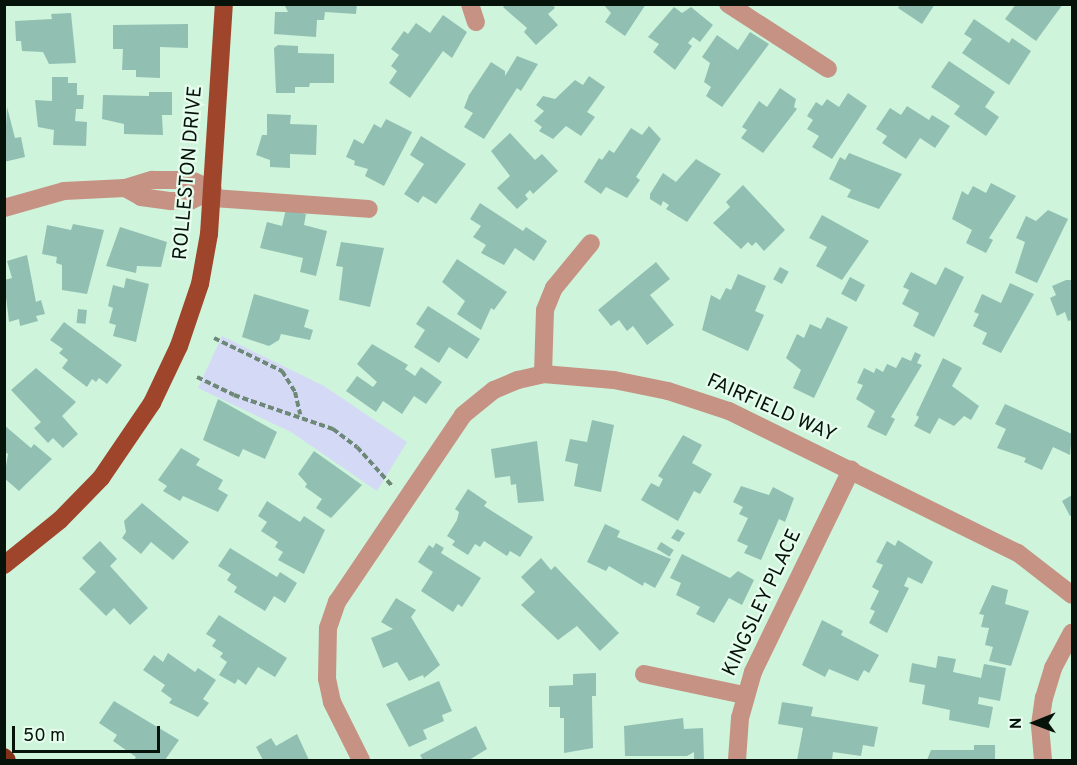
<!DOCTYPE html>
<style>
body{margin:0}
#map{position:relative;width:1077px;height:765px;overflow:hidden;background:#cef4db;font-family:Overpass,sans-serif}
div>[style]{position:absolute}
.green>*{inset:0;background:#d4daf5}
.building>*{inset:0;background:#91c0b3;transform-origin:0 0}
.path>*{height:4px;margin-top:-2px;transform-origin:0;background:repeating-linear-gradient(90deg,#6e8877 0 6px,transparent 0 9px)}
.minor>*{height:18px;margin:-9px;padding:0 9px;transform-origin:9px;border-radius:9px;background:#c59283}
.major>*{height:18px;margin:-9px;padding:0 9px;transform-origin:9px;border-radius:9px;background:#9e452b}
.highway>*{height:18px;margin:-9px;padding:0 9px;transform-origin:9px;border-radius:9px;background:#823119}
span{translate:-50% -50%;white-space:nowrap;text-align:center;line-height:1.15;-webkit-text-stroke:4.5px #e6fdee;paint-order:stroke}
.street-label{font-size:20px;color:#06130b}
.frame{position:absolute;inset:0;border:6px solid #06130b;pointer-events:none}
.north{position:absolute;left:1005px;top:693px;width:60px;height:60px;-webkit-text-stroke:4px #e6fdee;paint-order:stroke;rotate:269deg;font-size:16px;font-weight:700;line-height:24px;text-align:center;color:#06130b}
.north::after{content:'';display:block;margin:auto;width:21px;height:27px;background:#06130b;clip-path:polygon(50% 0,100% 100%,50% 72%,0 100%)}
.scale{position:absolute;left:12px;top:726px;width:148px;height:27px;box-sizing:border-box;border:3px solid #06130b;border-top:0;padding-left:8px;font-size:18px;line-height:21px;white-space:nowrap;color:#06130b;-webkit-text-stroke:4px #e6fdee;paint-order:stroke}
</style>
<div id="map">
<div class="green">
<div style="clip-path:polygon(222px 336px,324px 386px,407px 442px,377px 491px,291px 432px,198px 388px)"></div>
</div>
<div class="building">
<div style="clip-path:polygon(284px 4px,357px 4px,356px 14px,325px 12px,324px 20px,317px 20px,316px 37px,274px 34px,275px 12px,288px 12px)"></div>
<div style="clip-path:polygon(506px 4px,552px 4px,555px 8px,548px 14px,558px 25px,536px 45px,524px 32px,527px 28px,503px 7px)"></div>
<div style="clip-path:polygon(603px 4px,646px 4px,625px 36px,605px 22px,611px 13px)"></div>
<div style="clip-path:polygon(901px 4px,935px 4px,922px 24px,898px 8px)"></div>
<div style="clip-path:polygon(1016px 4px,1063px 4px,1036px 41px,1005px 19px)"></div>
<div style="clip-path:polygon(674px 7px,682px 13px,691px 7px,713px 25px,700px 42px,693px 37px,688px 43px,692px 46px,675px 70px,653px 52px,659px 44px,648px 37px)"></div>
<div style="clip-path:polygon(71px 13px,76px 63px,49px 64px,43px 52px,22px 51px,21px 41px,16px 41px,15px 21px,52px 19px,51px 14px)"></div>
<div style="clip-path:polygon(443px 15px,467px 32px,452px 58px,443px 51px,410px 98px,389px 83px,397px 71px,391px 66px,399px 55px,391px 49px,404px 31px,408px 34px,416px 23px,430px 33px)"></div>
<div style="clip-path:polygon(974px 19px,1009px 43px,1012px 38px,1031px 51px,1009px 85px,962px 53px,972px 39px,964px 34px)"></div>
<div style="clip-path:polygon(188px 24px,188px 48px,160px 47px,160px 78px,136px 77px,136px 70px,122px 70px,123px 49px,113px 49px,113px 25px)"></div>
<div style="clip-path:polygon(750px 32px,769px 44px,722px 107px,706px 96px,711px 87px,704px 82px,710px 63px,702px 57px,717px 35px,738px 50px)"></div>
<div style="clip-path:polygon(278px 45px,298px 46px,298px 53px,334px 54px,334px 83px,310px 83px,309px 87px,295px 87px,295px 93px,276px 93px,274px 48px)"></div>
<div style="clip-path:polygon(517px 56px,538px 64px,521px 91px,517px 88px,484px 139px,464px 127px,473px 113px,464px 108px,469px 95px,491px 62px,505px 71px,505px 76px)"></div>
<div style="clip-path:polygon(949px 61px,995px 92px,985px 107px,999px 117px,986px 136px,954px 114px,960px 106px,931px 87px)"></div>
<div style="clip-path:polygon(589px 76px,605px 87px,587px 112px,595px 117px,581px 136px,566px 126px,553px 139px,539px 131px,542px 127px,534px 121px,544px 111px,536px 105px,543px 96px,555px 99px,575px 80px,583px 85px)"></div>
<div style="clip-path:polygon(52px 77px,68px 77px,68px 83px,77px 83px,77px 95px,84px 95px,83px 109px,76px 109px,75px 121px,87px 122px,86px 146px,53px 145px,54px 130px,38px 127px,35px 100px,52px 101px)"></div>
<div style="clip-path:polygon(780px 88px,796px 99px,794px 107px,797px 109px,763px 153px,741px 138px,747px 130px,742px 127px,759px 101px,767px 107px)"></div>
<div style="clip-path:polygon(149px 92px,172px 92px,172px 115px,162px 115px,163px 135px,124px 134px,124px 124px,102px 119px,103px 95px,149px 96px)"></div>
<div style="clip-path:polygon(848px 93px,867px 106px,832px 159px,812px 147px,819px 136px,807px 129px,813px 120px,807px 116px,816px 102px,822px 106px,827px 99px,839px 107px)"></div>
<div style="clip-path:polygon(907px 106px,929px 120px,932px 115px,950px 126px,935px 148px,920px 138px,906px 159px,882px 143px,887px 136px,876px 129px,890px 108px,901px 115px)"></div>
<div style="clip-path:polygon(7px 107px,15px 138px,21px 137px,25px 157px,4px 162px)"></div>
<div style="clip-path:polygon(267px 114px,291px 115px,290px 124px,317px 125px,316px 155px,290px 154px,290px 168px,270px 167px,270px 160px,256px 155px,262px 135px,267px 135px)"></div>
<div style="clip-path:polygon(386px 119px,412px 132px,384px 186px,365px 176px,368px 169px,354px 165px,355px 161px,346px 157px,354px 139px,363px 144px,374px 124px,381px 128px)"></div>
<div style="clip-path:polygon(649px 126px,661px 139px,636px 177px,640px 180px,627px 198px,606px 187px,601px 194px,584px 182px,599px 158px,602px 160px,609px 150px,614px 153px,631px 128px,642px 135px)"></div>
<div style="clip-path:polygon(510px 133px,535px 160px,542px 154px,558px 171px,533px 194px,530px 190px,525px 195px,528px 199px,517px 209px,497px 188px,510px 176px,491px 151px)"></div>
<div style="clip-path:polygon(421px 136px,466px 164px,436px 204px,423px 196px,418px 203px,404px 194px,424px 164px,410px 155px)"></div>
<div style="clip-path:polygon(849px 153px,902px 174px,879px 209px,847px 197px,851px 190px,829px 179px,840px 157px,845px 160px)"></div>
<div style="clip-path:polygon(696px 159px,721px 174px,687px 222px,666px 209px,669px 205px,663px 201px,661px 206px,650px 199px,650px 194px,663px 173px,676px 182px)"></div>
<div style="clip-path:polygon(991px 183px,1016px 196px,989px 238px,993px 240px,986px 253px,966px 243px,972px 230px,952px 219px,962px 191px,968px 195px,973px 186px,986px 193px)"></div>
<div style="clip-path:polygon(743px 185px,785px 230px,764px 251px,756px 242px,752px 246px,748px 242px,741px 249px,713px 223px,730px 207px,726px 202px)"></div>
<div style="clip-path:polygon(480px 203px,523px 231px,526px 227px,547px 241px,534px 261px,515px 248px,504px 265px,481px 253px,486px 245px,473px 237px,481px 226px,470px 219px)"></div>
<div style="clip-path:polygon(286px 209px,306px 214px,304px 225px,327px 231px,316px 276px,300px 272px,303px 258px,260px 248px,267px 222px,282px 226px)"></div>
<div style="clip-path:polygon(1048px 210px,1068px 219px,1037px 283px,1015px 273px,1025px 242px,1016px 238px,1026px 216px,1036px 221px)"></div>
<div style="clip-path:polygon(822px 215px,869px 241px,842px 280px,816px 266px,827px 247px,809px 238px)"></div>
<div style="clip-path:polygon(73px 224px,104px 230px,87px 294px,62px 290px,62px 265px,56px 263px,57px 257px,42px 254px,47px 225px,71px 230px)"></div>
<div style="clip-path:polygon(120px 227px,167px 242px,161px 267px,137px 266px,136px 273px,106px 266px)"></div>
<div style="clip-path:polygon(341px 242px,384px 248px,370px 307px,339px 300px,343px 267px,336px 266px)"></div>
<div style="clip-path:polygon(27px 255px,36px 302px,41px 300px,45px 314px,36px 316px,38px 321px,20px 326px,19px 319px,9px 322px,4px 280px,12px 278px,7px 261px)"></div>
<div style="clip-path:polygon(457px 259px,507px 292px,494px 310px,491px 308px,481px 330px,457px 314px,465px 301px,442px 282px)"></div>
<div style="clip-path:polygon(656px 262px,670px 279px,650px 295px,674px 325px,647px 345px,633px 326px,627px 331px,619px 320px,611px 326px,598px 310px)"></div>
<div style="left:780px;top:267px;width:10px;height:14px;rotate:29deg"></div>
<div style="clip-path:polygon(945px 267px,964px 277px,934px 337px,913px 326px,919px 313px,902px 304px,909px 290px,903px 287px,911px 272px,936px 285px)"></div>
<div style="clip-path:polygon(738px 274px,766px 286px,755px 311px,764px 315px,748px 351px,702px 330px,711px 295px,720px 300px,726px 288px,731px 290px)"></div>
<div style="left:850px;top:277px;width:17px;height:19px;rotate:28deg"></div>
<div style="clip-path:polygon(126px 278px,149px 284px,136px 342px,113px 336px,116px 325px,109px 323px,113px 308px,108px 306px,113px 285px,124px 288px)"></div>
<div style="clip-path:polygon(1066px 280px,1072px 280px,1072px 320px,1068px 321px,1065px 312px,1057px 316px,1050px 298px,1056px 295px,1052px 286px)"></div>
<div style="clip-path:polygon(1010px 283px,1034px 294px,1001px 353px,982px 344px,987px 333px,973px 326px,979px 314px,974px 312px,982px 294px,1001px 303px)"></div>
<div style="clip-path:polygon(254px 294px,309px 310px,304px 327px,313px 330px,310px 340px,281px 334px,279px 340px,269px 346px,242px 337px)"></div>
<div style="clip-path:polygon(428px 306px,480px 339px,467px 359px,449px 347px,439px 363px,414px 347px,425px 330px,416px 324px)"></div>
<div style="left:78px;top:309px;width:9px;height:14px;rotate:6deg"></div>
<div style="clip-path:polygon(827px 317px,848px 327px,814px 398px,793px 388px,801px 370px,786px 358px,797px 334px,804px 338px,810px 324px,821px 329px)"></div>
<div style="clip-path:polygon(64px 322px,122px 365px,107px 384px,99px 378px,96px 382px,92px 379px,87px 387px,62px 368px,68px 360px,59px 353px,63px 349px,50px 340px)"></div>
<div style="clip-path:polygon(372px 344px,408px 365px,405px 369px,415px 376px,421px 367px,442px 382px,426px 404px,414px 396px,402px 414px,383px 401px,376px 412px,346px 391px,357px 376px,373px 387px,377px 382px,357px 364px)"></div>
<div style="clip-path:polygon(915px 352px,921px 355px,917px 363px,922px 365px,891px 417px,895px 419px,886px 436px,867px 427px,875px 411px,856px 399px,863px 385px,857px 383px,864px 368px,874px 373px,876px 368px,883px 372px,887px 364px,896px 368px,902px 357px,911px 361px)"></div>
<div style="clip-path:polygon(943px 358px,962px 368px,952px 386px,979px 406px,971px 420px,964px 416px,954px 426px,939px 418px,930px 434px,914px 426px,919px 417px,916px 415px)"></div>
<div style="clip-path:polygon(36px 368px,76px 402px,62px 416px,78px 434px,63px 448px,53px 438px,48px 443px,34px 428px,41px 422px,11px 390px)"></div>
<div style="clip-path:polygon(218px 399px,277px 432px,265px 459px,243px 449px,239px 457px,203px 440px)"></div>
<div style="clip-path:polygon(1005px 404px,1072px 434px,1070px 455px,1053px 447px,1042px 470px,1024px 462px,1026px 458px,997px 448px,1006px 429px,995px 424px)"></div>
<div style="clip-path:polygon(592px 420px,614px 425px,601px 492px,574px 486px,578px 464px,565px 461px,570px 439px,587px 442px)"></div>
<div style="clip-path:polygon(4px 425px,31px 448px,34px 444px,52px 459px,19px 491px,4px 478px,8px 454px,4px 451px)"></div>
<div style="clip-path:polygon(683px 435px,702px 445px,692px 463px,712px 474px,700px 494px,694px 491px,678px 521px,641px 500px,651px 483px,659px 487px,663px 479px,658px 476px)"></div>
<div style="clip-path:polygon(537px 441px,544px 501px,518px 503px,516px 484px,511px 485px,510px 476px,495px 478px,491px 449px)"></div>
<div style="clip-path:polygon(181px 448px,200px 459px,196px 465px,223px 480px,218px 489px,228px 495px,218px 512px,183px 496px,180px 501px,163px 491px,167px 486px,158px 480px)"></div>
<div style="clip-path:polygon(314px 451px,362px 485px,331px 518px,316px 508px,322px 499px,305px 487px,307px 484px,298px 474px)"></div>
<div style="clip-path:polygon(741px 486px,769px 495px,773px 487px,794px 498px,785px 522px,779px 519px,761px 560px,744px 553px,748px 546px,737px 541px,748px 518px,739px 514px,743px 507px,733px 502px)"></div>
<div style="clip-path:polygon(468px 489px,487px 502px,484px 506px,533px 537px,520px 557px,510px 551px,507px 556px,484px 541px,480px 547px,475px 544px,468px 555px,452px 545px,455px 541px,447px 536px,457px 520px,459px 512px,455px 509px)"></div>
<div style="clip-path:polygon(1072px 495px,1072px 515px,1070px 516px,1062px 501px)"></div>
<div style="clip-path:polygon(267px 501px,300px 522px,304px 516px,325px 530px,304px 574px,278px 560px,283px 552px,275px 547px,278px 542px,261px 531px,267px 522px,258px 516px)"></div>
<div style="clip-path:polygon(142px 503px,189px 542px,173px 560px,151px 542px,141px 554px,122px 538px,126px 532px,124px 521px)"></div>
<div style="clip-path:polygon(605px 524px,620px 531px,617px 537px,671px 559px,655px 588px,644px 582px,643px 586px,609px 566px,606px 571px,587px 562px)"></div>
<div style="clip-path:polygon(677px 529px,685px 533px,679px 542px,671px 538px)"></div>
<div style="clip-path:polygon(898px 540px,933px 562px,922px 584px,908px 577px,904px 586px,909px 588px,887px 633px,869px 623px,875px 611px,870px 609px,879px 591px,872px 587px,883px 565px,876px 562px,887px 541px,895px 546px)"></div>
<div style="clip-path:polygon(100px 541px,117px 559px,110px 566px,148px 608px,130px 625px,114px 608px,106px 616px,79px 589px,96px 572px,82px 558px)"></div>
<div style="left:661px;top:542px;width:15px;height:8px;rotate:32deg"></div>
<div style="clip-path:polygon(436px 543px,444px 548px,441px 553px,481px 578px,462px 607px,458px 604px,453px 612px,421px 591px,433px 572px,418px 562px,429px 545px,433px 548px)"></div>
<div style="clip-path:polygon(230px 548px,277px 577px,280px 572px,297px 583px,285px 603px,274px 596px,265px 611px,234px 592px,237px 587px,227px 580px,231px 574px,218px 566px)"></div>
<div style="clip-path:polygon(682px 554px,730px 578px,738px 571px,754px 580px,742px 605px,729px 598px,714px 623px,696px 614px,700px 607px,676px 595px,681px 583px,670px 578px)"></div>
<div style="clip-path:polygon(541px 558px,551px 570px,555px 566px,619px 633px,600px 651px,577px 626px,558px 640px,521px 605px,535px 592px,521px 577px)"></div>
<div style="clip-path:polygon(992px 585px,1008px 590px,1005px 604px,1029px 611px,1011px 666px,989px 661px,993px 647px,985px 645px,989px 628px,981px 627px,984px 615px,979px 614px)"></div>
<div style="clip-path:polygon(396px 598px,416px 610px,411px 617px,440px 665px,424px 678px,423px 675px,409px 681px,397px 662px,383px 668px,371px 638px,393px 629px,381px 622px)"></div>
<div style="clip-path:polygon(219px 615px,287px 658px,275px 677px,258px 667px,246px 685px,238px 679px,235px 684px,219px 675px,227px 662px,220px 657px,223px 653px,212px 646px,216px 640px,206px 634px)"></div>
<div style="clip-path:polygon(822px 620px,843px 631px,841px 635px,879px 655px,869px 673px,864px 670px,858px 681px,829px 669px,825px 677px,802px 665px)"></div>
<div style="clip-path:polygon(168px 653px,195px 672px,198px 668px,216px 680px,203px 699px,209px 703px,198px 717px,169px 703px,172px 699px,161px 691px,165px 685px,143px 670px,154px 655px,163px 662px)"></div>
<div style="clip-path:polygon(938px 656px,956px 659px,953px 672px,981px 678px,984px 664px,1006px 668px,1000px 701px,979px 697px,978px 704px,993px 707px,989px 728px,949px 720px,950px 710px,922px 704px,925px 685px,909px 682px,912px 663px,936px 668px)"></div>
<div style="clip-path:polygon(596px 673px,596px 696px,592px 696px,593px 748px,564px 753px,564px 718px,560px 718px,560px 707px,549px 707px,549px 686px,573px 685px,573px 674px)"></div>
<div style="clip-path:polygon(439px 681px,452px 711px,442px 715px,444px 721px,423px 730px,427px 739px,409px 747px,386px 704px)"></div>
<div style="clip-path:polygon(114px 701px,179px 740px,165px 760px,134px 760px,136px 757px,113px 741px,117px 735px,99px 723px)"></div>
<div style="clip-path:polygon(782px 702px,813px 707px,811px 716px,878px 727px,874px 747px,863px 745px,861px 756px,833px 752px,832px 760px,797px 760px,803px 728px,778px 724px)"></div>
<div style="clip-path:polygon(683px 718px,684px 729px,703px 728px,704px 760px,694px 760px,694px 752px,687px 756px,625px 756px,624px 726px)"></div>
<div style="clip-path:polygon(476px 726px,487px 749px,469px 760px,423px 760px,420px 755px)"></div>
<div style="clip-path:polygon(297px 734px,309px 760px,263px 760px,256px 747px,271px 738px,276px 746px)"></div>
<div style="clip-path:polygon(974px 745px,995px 745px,995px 760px,927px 760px,931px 750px,974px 750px)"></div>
</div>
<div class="path">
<div style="left:214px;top:338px;width:76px;rotate:25.9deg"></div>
<div style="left:282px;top:371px;width:25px;rotate:58deg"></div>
<div style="left:295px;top:392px;width:23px;rotate:77deg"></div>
<div style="left:197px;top:377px;width:41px;rotate:25.9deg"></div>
<div style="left:234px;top:395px;width:105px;rotate:19deg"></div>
<div style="left:333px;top:429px;width:30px;rotate:37deg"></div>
<div style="left:357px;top:447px;width:54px;rotate:48deg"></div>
</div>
<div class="minor">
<div style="left:470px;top:4px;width:19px;rotate:72deg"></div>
<div style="left:728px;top:4px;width:119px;rotate:33deg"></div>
<div style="left:125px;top:188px;width:18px;rotate:29deg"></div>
<div style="left:141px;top:197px;width:30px;rotate:8deg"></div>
<div style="left:171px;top:201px;width:19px"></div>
<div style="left:190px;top:201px;width:25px;rotate:-26deg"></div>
<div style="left:213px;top:198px;width:156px;rotate:4deg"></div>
<div style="left:4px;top:208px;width:62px;rotate:-15.8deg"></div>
<div style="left:64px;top:191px;width:61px;rotate:-2.8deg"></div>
<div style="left:125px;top:188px;width:28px;rotate:-17deg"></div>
<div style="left:152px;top:180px;width:39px"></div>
<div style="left:191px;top:180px;width:24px;rotate:24deg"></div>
<div style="left:543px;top:374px;width:64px;rotate:-88.2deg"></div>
<div style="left:545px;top:310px;width:24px;rotate:-68deg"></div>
<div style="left:554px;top:288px;width:58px;rotate:-50.6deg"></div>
<div style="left:644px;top:674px;width:102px;rotate:11.9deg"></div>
<div style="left:361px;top:760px;width:65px;rotate:-116.6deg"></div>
<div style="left:332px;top:702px;width:24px;rotate:-102deg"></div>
<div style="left:327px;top:679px;width:51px;rotate:-88.9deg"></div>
<div style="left:328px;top:628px;width:28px;rotate:-71deg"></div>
<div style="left:337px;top:602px;width:225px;rotate:-56deg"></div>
<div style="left:463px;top:415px;width:40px;rotate:-39deg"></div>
<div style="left:494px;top:390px;width:26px;rotate:-23deg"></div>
<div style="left:518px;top:380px;width:26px;rotate:-13deg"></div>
<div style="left:543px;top:374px;width:71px;rotate:4.8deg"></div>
<div style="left:614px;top:380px;width:55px;rotate:11.5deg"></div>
<div style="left:668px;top:391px;width:64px;rotate:18.2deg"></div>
<div style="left:729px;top:411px;width:322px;rotate:26.2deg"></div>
<div style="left:1018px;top:553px;width:68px;rotate:37.9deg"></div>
<div style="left:737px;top:760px;width:42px;rotate:-85.9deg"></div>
<div style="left:740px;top:718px;width:48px;rotate:-74.2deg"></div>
<div style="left:753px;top:672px;width:225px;rotate:-64.1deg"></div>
<div style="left:1043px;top:760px;width:35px;rotate:-95deg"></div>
<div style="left:1040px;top:725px;width:27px;rotate:-82deg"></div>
<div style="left:1044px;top:698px;width:31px;rotate:-73deg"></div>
<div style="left:1053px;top:668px;width:40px;rotate:-62deg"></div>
</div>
<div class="major">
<div style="left:4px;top:565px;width:72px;rotate:-38.8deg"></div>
<div style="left:60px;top:520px;width:59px;rotate:-45.7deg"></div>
<div style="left:101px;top:478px;width:91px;rotate:-55.8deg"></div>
<div style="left:152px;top:403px;width:63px;rotate:-64.7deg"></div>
<div style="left:179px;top:346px;width:65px;rotate:-71.3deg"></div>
<div style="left:200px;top:284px;width:51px;rotate:-79.8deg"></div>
<div style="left:209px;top:234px;width:230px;rotate:-86.3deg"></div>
</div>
<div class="highway">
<div style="left:4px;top:757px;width:4px;rotate:45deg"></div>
</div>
<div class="street-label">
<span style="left:189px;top:173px;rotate:-85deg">ROLLESTON DRIVE</span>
<span style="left:771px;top:409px;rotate:24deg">FAIRFIELD WAY</span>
<span style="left:763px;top:603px;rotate:-65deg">KINGSLEY PLACE</span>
</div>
<div class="frame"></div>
<div class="north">N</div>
<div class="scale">50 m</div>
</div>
